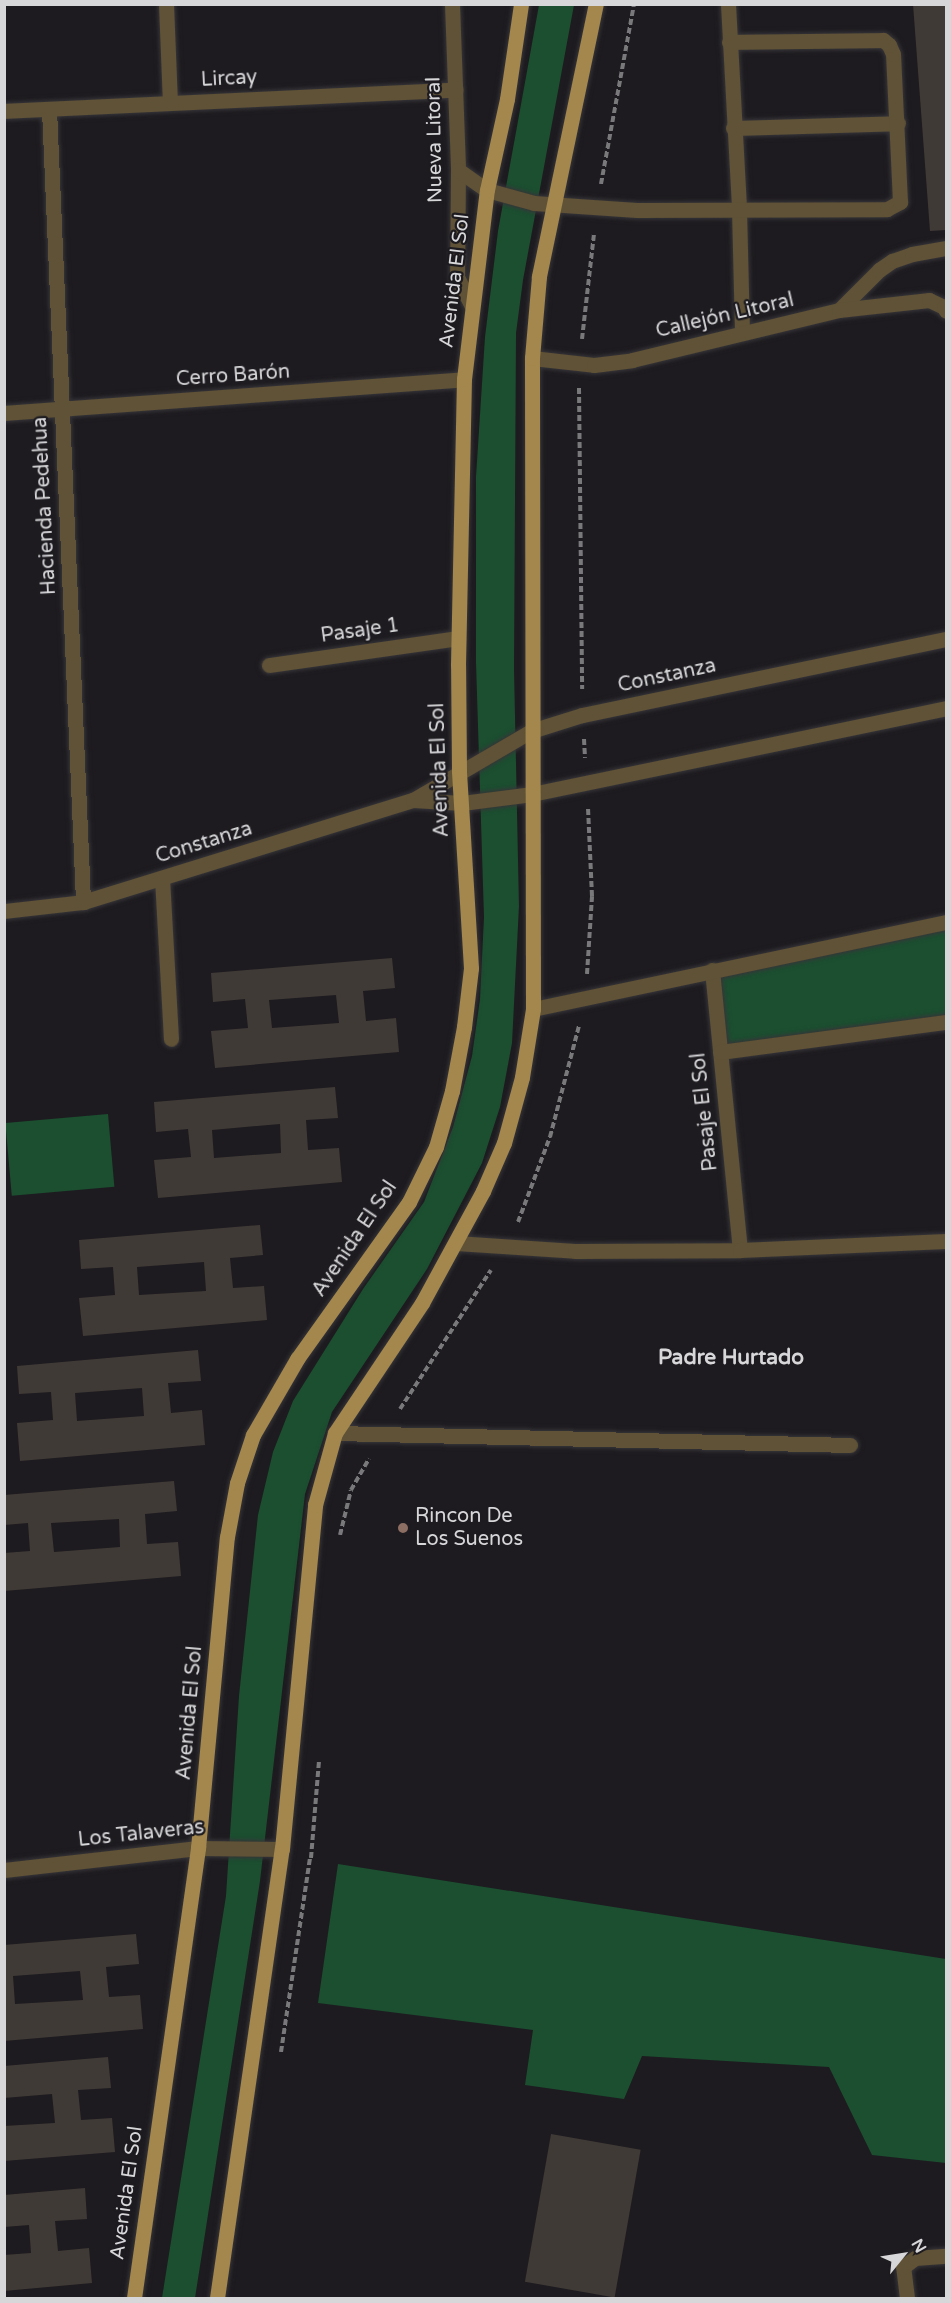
<!DOCTYPE html>
<meta charset="utf-8">
<style>
body{margin:0}
#map{position:relative;width:951px;height:2303px;overflow:hidden;background:#1d1b1f;font-family:"Varela Round",sans-serif}
div>[style]{position:absolute}
.green>*{inset:0;background:#1b4f30;transform-origin:0 0}
.building>*{inset:0;background:#403a37;transform-origin:0 0}
.path>*{height:4px;margin-top:-2px;transform-origin:0;background:repeating-linear-gradient(90deg,#79787b 0 6px,transparent 0 9px)}
.roads{filter:drop-shadow(0 0 2px #373539) drop-shadow(0 0 2px #373539)}
.minor>*{height:15px;margin:-7.5px;padding:0 7.5px;transform-origin:7.5px;border-radius:7.5px;background:#5f5236}
.major>*{height:15px;margin:-7.5px;padding:0 7.5px;transform-origin:7.5px;border-radius:7.5px;background:#a3874d}
.dots>*{width:16px;height:16px;translate:-50% -50%;box-sizing:border-box;border:3px solid #1d1b1f;border-radius:50%}
span{translate:-50% -50%;white-space:nowrap;text-align:center;line-height:1.15;-webkit-text-stroke:4.5px #1d1b1f;paint-order:stroke}
.street-label{font-size:20px;color:#d7d6d9}
.poi-label{font-size:20px;color:#d7d6d9}
.left{translate:0 -50%;text-align:left}
.neighbourhood-label{font-size:21px;color:#d7d6d9;font-weight:700}
.frame{position:absolute;inset:0;border:6px solid #d7d6d9;pointer-events:none}
.north{position:absolute;left:873px;top:2225px;width:60px;height:60px;-webkit-text-stroke:4px #1d1b1f;paint-order:stroke;rotate:60deg;font-size:16px;font-weight:700;line-height:24px;text-align:center;color:#d7d6d9}
.north::after{content:'';display:block;margin:auto;width:21px;height:27px;background:#d7d6d9;clip-path:polygon(50% 0,100% 100%,50% 72%,0 100%)}
</style>
<div id="map">
<div class="green">
<div style="clip-path:polygon(539px 5px,574px 5px,523px 280px,516px 333px,514px 669px,519px 906px,512px 1043px,500px 1107px,482px 1163px,427px 1269px,332px 1412px,305px 1494px,260px 1881px,195px 2298px,162px 2298px,226px 1896px,239px 1696px,258px 1515px,273px 1452px,293px 1401px,363px 1289px,424px 1202px,453px 1127px,472px 1056px,480px 999px,484px 917px,476px 662px,476px 477px,485px 337px,498px 231px)"></div>
<div style="clip-path:polygon(946px 922px,946px 1022px,720px 1052px,712px 970px)"></div>
<div style="left:108px;top:1114px;width:73px;height:103px;rotate:85deg"></div>
<div style="clip-path:polygon(338px 1864px,946px 1959px,946px 2163px,872px 2155px,829px 2067px,642px 2056px,624px 2099px,525px 2085px,533px 2030px,318px 2003px)"></div>
</div>
<div class="building">
<div style="clip-path:polygon(913px 4px,946px 4px,946px 230px,930px 231px)"></div>
<div style="clip-path:polygon(evenodd,392px 958px,395px 988px,363px 991px,366px 1021px,396px 1018px,399px 1052px,215px 1068px,211px 1031px,248px 1028px,245px 999px,213px 1002px,211px 973px,392px 958px,336px 995px,339px 1023px,272px 1028px,269px 1000px,336px 995px)"></div>
<div style="clip-path:polygon(evenodd,335px 1087px,338px 1118px,306px 1120px,308px 1150px,339px 1148px,342px 1182px,158px 1198px,154px 1160px,191px 1157px,188px 1129px,156px 1132px,154px 1102px,335px 1087px,280px 1124px,281px 1153px,214px 1158px,212px 1130px,280px 1124px)"></div>
<div style="clip-path:polygon(evenodd,260px 1225px,263px 1255px,230px 1258px,233px 1288px,264px 1286px,267px 1320px,83px 1336px,79px 1298px,115px 1295px,113px 1267px,81px 1269px,79px 1240px,260px 1225px,204px 1262px,206px 1291px,139px 1295px,137px 1267px,204px 1262px)"></div>
<div style="clip-path:polygon(evenodd,198px 1350px,201px 1381px,168px 1383px,171px 1413px,202px 1410px,205px 1445px,20px 1461px,17px 1423px,53px 1420px,51px 1392px,19px 1394px,17px 1366px,198px 1350px,142px 1388px,144px 1416px,77px 1421px,75px 1393px,142px 1388px)"></div>
<div style="clip-path:polygon(evenodd,174px 1481px,177px 1511px,145px 1514px,147px 1544px,178px 1542px,181px 1576px,4px 1591px,4px 1553px,30px 1551px,28px 1523px,4px 1525px,4px 1495px,174px 1481px,119px 1519px,120px 1547px,54px 1552px,51px 1523px,119px 1519px)"></div>
<div style="clip-path:polygon(evenodd,136px 1934px,139px 1964px,106px 1967px,109px 1997px,140px 1995px,143px 2029px,4px 2041px,4px 1945px,136px 1934px,80px 1971px,83px 2000px,15px 2004px,13px 1976px,80px 1971px)"></div>
<div style="clip-path:polygon(108px 2057px,111px 2088px,78px 2090px,81px 2120px,112px 2118px,115px 2152px,4px 2161px,4px 2126px,55px 2123px,52px 2094px,4px 2098px,4px 2066px)"></div>
<div style="left:551px;top:2134px;width:91px;height:150px;rotate:10deg"></div>
<div style="clip-path:polygon(85px 2188px,87px 2219px,55px 2221px,58px 2251px,89px 2248px,92px 2283px,4px 2291px,4px 2255px,31px 2253px,29px 2225px,4px 2227px,4px 2195px)"></div>
</div>
<div class="path">
<div style="left:601px;top:184px;width:183px;rotate:-79.6deg"></div>
<div style="left:582px;top:339px;width:107px;rotate:-83.5deg"></div>
<div style="left:579px;top:388px;width:301px;rotate:89.4deg"></div>
<div style="left:584px;top:739px;width:19px;rotate:87deg"></div>
<div style="left:587px;top:974px;width:78px;rotate:-86.3deg"></div>
<div style="left:592px;top:896px;width:88px;rotate:-92.6deg"></div>
<div style="left:518px;top:1222px;width:91px;rotate:-69.4deg"></div>
<div style="left:550px;top:1137px;width:115px;rotate:-75.4deg"></div>
<div style="left:400px;top:1409px;width:166px;rotate:-56.8deg"></div>
<div style="left:340px;top:1535px;width:46px;rotate:-76.3deg"></div>
<div style="left:351px;top:1490px;width:36px;rotate:-60deg"></div>
<div style="left:311px;top:1858px;width:97px;rotate:-85.3deg"></div>
<div style="left:281px;top:2052px;width:196px;rotate:-81.5deg"></div>
</div>
<div class="roads">
<div class="minor">
<div style="left:166px;top:4px;width:99px;rotate:87.7deg"></div>
<div style="left:452px;top:4px;width:166px;rotate:87.9deg"></div>
<div style="left:458px;top:170px;width:107px;rotate:90.5deg"></div>
<div style="left:457px;top:277px;width:33px;rotate:63deg"></div>
<div style="left:728px;top:4px;width:205px;rotate:86.9deg"></div>
<div style="left:739px;top:209px;width:124px;rotate:88.6deg"></div>
<div style="left:49px;top:109px;width:794px;rotate:87.54deg"></div>
<div style="left:4px;top:111px;width:452px;rotate:-2.7deg"></div>
<div style="left:733px;top:128px;width:165px;rotate:-1.7deg"></div>
<div style="left:458px;top:170px;width:35px;rotate:35deg"></div>
<div style="left:487px;top:190px;width:49px;rotate:15.5deg"></div>
<div style="left:534px;top:203px;width:103px;rotate:3.9deg"></div>
<div style="left:637px;top:210px;width:250px;rotate:-0.2deg"></div>
<div style="left:887px;top:209px;width:15px;rotate:-28deg"></div>
<div style="left:900px;top:202px;width:148px;rotate:-92.7deg"></div>
<div style="left:893px;top:54px;width:10px;rotate:-114deg"></div>
<div style="left:889px;top:45px;width:8px;rotate:-140deg"></div>
<div style="left:883px;top:40px;width:154px;rotate:179.3deg"></div>
<div style="left:839px;top:310px;width:57px;rotate:-45deg"></div>
<div style="left:879px;top:270px;width:16px;rotate:-35deg"></div>
<div style="left:892px;top:261px;width:21px;rotate:-19deg"></div>
<div style="left:912px;top:254px;width:35px;rotate:-10deg"></div>
<div style="left:532px;top:358px;width:62px;rotate:6.4deg"></div>
<div style="left:594px;top:365px;width:38px;rotate:-7deg"></div>
<div style="left:632px;top:360px;width:213px;rotate:-13.6deg"></div>
<div style="left:839px;top:310px;width:91px;rotate:-6.3deg"></div>
<div style="left:929px;top:300px;width:17px;rotate:25deg"></div>
<div style="left:944px;top:307px;width:4px;rotate:63deg"></div>
<div style="left:4px;top:413px;width:461px;rotate:-4.2deg"></div>
<div style="left:269px;top:665px;width:191px;rotate:-8.1deg"></div>
<div style="left:413px;top:800px;width:49px;rotate:3.5deg"></div>
<div style="left:462px;top:803px;width:71px;rotate:-7.3deg"></div>
<div style="left:532px;top:794px;width:423px;rotate:-11.7deg"></div>
<div style="left:162px;top:878px;width:161px;rotate:86.8deg"></div>
<div style="left:4px;top:911px;width:80px;rotate:-6.5deg"></div>
<div style="left:83px;top:902px;width:345px;rotate:-17.2deg"></div>
<div style="left:413px;top:800px;width:137px;rotate:-30.3deg"></div>
<div style="left:531px;top:731px;width:53px;rotate:-17.4deg"></div>
<div style="left:582px;top:715px;width:372px;rotate:-11.8deg"></div>
<div style="left:712px;top:970px;width:281px;rotate:84.3deg"></div>
<div style="left:533px;top:1009px;width:422px;rotate:-11.9deg"></div>
<div style="left:720px;top:1052px;width:228px;rotate:-7.6deg"></div>
<div style="left:456px;top:1243px;width:119px;rotate:3.8deg"></div>
<div style="left:575px;top:1251px;width:165px;rotate:-0.3deg"></div>
<div style="left:740px;top:1250px;width:206px;rotate:-2.5deg"></div>
<div style="left:335px;top:1433px;width:515px;rotate:1.33deg"></div>
<div style="left:4px;top:1870px;width:195px;rotate:-6.5deg"></div>
<div style="left:198px;top:1848px;width:84px;rotate:0.7deg"></div>
<div style="left:907px;top:2298px;width:31px;rotate:-97deg"></div>
<div style="left:903px;top:2267px;width:15px;rotate:-37deg"></div>
<div style="left:915px;top:2258px;width:31px;rotate:-4deg"></div>
</div>
<div class="major">
<div style="left:134px;top:2298px;width:455px;rotate:-81.9deg"></div>
<div style="left:198px;top:1848px;width:312px;rotate:-84.7deg"></div>
<div style="left:227px;top:1537px;width:55px;rotate:-79.5deg"></div>
<div style="left:237px;top:1483px;width:51px;rotate:-71.6deg"></div>
<div style="left:253px;top:1435px;width:88px;rotate:-59.9deg"></div>
<div style="left:297px;top:1359px;width:193px;rotate:-54.5deg"></div>
<div style="left:409px;top:1202px;width:61px;rotate:-63.9deg"></div>
<div style="left:436px;top:1147px;width:58px;rotate:-74.1deg"></div>
<div style="left:452px;top:1091px;width:65px;rotate:-79.4deg"></div>
<div style="left:464px;top:1027px;width:59px;rotate:-83.2deg"></div>
<div style="left:471px;top:968px;width:197px;rotate:-93.5deg"></div>
<div style="left:459px;top:771px;width:106px;rotate:-90.5deg"></div>
<div style="left:458px;top:665px;width:286px;rotate:-88.8deg"></div>
<div style="left:464px;top:379px;width:190px;rotate:-83.1deg"></div>
<div style="left:487px;top:190px;width:93px;rotate:-77.6deg"></div>
<div style="left:507px;top:99px;width:96px;rotate:-81.6deg"></div>
<div style="left:217px;top:2298px;width:454px;rotate:-81.8deg"></div>
<div style="left:282px;top:1849px;width:346px;rotate:-84.5deg"></div>
<div style="left:315px;top:1505px;width:75px;rotate:-74.5deg"></div>
<div style="left:335px;top:1433px;width:156px;rotate:-56.2deg"></div>
<div style="left:422px;top:1303px;width:128px;rotate:-61.4deg"></div>
<div style="left:483px;top:1191px;width:52px;rotate:-66.4deg"></div>
<div style="left:504px;top:1143px;width:68px;rotate:-74.7deg"></div>
<div style="left:522px;top:1077px;width:69px;rotate:-80.8deg"></div>
<div style="left:533px;top:1009px;width:651px;rotate:-90.09deg"></div>
<div style="left:532px;top:358px;width:82px;rotate:-85.1deg"></div>
<div style="left:539px;top:276px;width:278px;rotate:-78.2deg"></div>
</div>
</div>
<div class="dots">
<div style="left:403px;top:1528px;background:#8d6e63"></div>
</div>
<div class="street-label">
<span style="left:229px;top:79px;rotate:-3deg">Lircay</span>
<span style="left:435px;top:140px;rotate:-91deg">Nueva Litoral</span>
<span style="left:455px;top:281px;rotate:-83deg">Avenida El Sol</span>
<span style="left:725px;top:316px;rotate:-13deg">Callejón Litoral</span>
<span style="left:233px;top:376px;rotate:-4deg">Cerro Barón</span>
<span style="left:45px;top:506px;rotate:-93deg">Hacienda Pedehua</span>
<span style="left:360px;top:631px;rotate:-8deg">Pasaje 1</span>
<span style="left:667px;top:676px;rotate:-12deg">Constanza</span>
<span style="left:440px;top:770px;rotate:-92deg">Avenida El Sol</span>
<span style="left:204px;top:843px;rotate:-17deg">Constanza</span>
<span style="left:705px;top:1112px;rotate:-96deg">Pasaje El Sol</span>
<span style="left:355px;top:1239px;rotate:-56deg">Avenida El Sol</span>
<span style="left:190px;top:1713px;rotate:-85deg">Avenida El Sol</span>
<span style="left:141px;top:1834px;rotate:-6deg">Los Talaveras</span>
<span style="left:127px;top:2193px;rotate:-82deg">Avenida El Sol</span>
</div>
<div class="poi-label">
<span class="left" style="left:415px;top:1528px">Rincon De<br>Los Suenos</span>
</div>
<div class="neighbourhood-label">
<span style="left:731px;top:1358px">Padre Hurtado</span>
</div>
<div class="frame"></div>
<div class="north">N</div>
</div>
